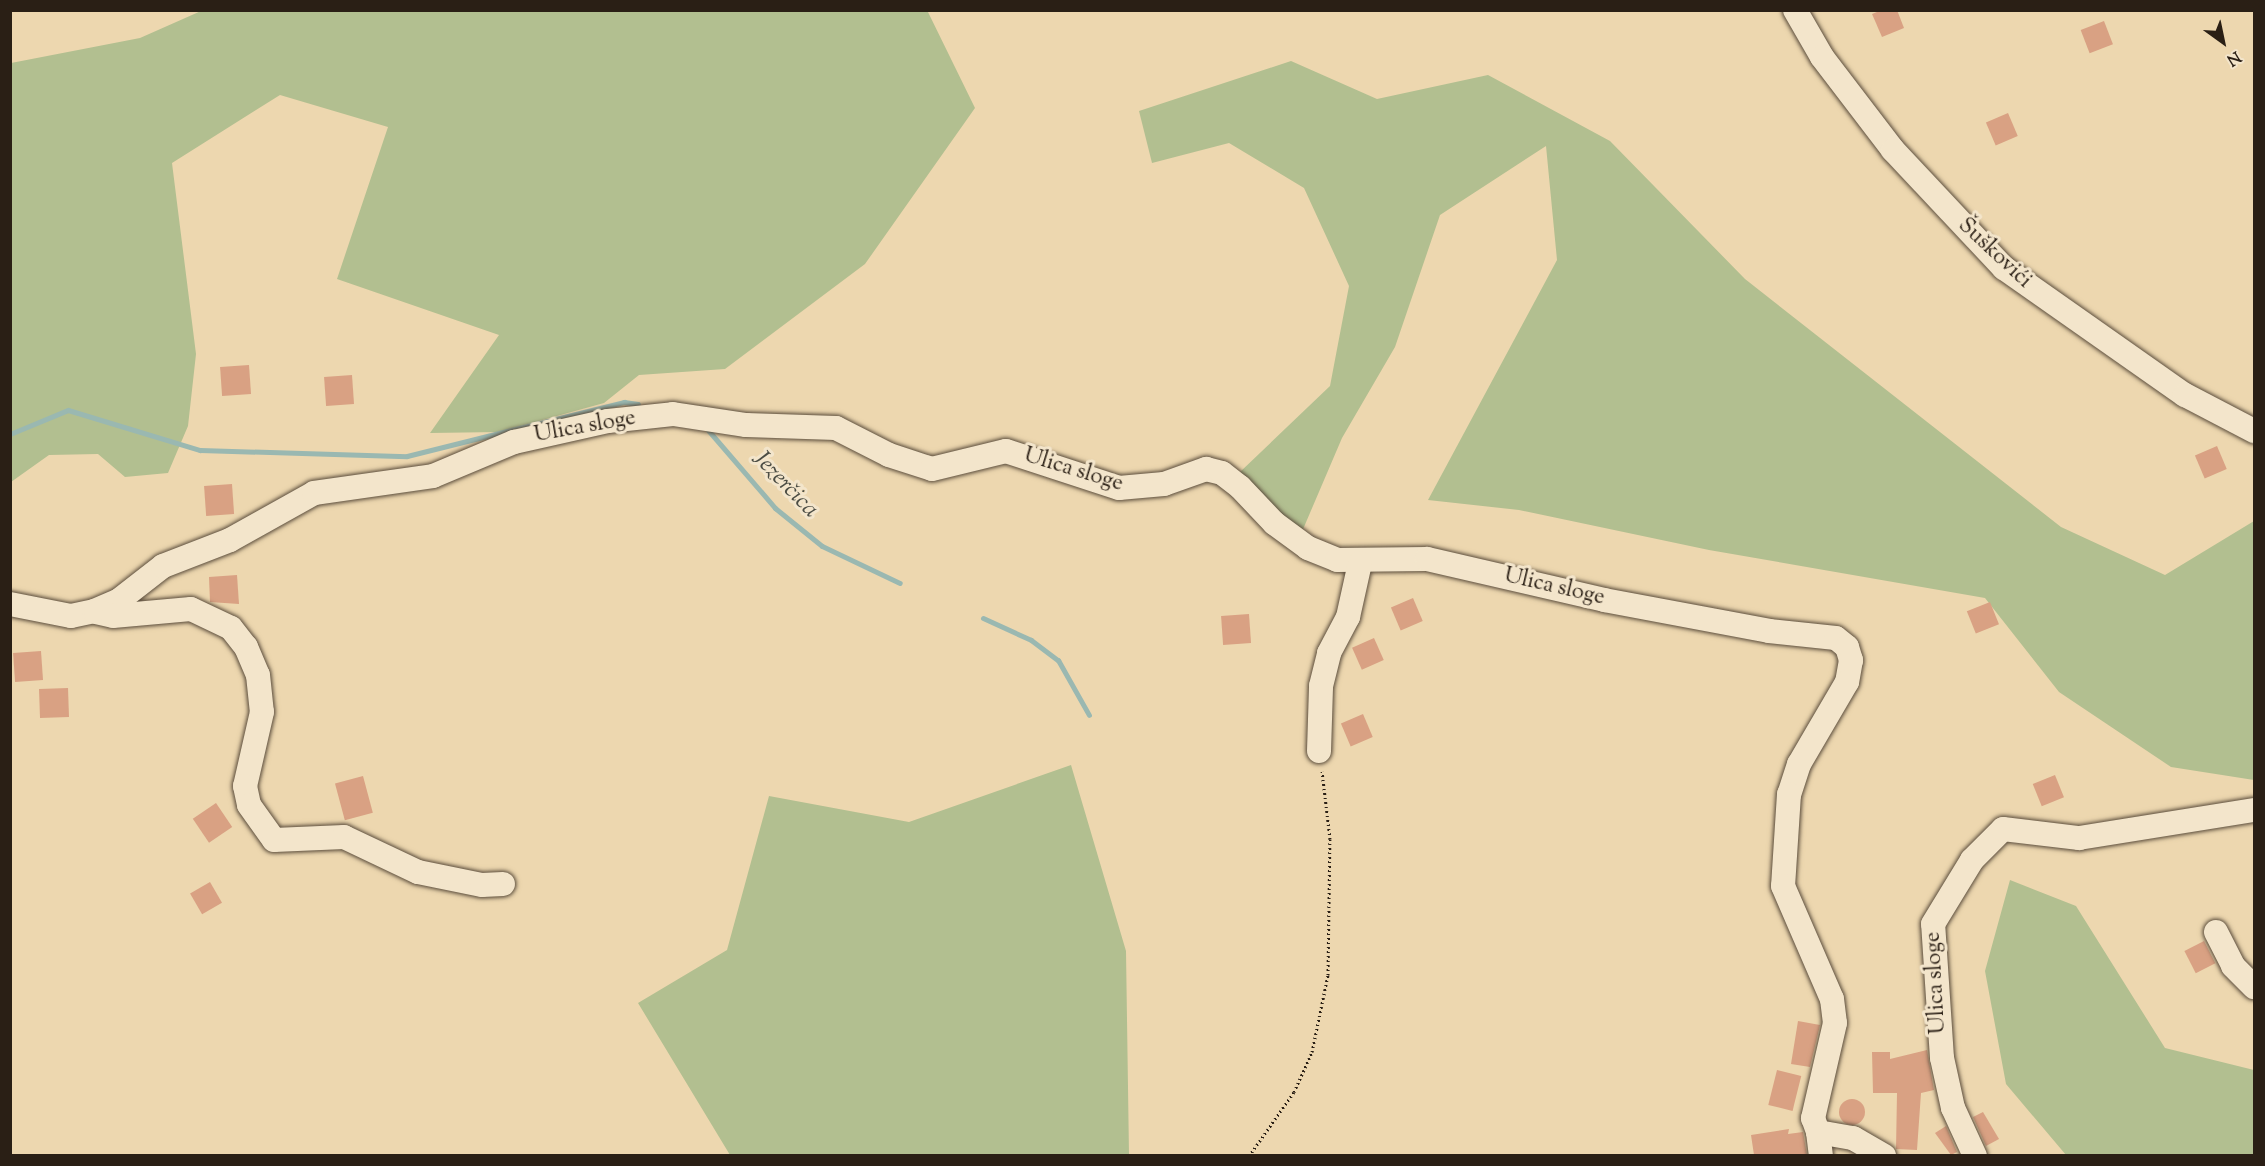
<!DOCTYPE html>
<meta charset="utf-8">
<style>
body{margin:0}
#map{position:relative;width:2265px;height:1166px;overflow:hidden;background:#edd7af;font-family:"Sorts Mill Goudy",serif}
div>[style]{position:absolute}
.green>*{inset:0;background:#b2bf90}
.stream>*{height:5px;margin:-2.5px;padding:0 2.5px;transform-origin:2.5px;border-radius:2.5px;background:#9ab8b1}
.building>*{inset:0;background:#d9a183;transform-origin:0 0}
.round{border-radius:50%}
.path>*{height:3px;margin-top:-1.5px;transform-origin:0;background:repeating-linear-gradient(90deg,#2a1f15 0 1.5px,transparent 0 4.5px)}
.roads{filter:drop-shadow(0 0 2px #5b4d3c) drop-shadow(0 0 2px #5b4d3c)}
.minor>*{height:24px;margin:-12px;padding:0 12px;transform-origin:12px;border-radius:12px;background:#f3e5cb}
span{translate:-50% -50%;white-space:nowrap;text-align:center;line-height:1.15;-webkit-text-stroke:6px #f3e5cb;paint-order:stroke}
.street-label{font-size:22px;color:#2a1f15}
.water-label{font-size:24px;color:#4c4d44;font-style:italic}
.frame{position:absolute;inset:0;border:12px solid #2a1f15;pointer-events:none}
.north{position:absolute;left:2193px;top:12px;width:60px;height:60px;-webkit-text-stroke:4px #f3e5cb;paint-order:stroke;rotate:147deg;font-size:16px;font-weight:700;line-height:24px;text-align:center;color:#2a1f15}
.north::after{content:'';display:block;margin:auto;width:21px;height:27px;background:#2a1f15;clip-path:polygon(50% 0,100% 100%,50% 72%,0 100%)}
</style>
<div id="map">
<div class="green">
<div style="clip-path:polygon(927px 10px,975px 108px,865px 264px,725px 369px,639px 375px,604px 403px,499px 432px,430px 433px,499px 335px,337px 279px,388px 127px,280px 95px,172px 163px,196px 354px,188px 426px,168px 473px,125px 477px,98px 454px,49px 455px,11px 482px,11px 63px,140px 38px,201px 11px)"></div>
<div style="clip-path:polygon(1291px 61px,1377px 99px,1488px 75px,1610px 141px,1745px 279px,2061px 527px,2165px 575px,2254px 521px,2254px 780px,2171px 767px,2059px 692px,1985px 598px,1709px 550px,1519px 510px,1428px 500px,1557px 260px,1546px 146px,1440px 215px,1395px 347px,1342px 438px,1295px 548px,1240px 472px,1330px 386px,1349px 286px,1304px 188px,1229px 143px,1152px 163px,1139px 111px)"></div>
<div style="clip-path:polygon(1071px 765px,1126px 951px,1129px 1155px,730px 1155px,638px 1003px,727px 950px,769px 796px,909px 822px)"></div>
<div style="clip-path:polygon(2010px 880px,2076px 906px,2165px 1048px,2254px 1070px,2254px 1155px,2066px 1155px,2006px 1084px,1985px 971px)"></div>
</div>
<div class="stream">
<div style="left:708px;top:430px;width:103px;rotate:49.3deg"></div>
<div style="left:775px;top:508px;width:60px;rotate:39deg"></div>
<div style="left:822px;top:546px;width:86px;rotate:25.4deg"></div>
<div style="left:10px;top:434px;width:63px;rotate:-22.5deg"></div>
<div style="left:68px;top:410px;width:138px;rotate:16.9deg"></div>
<div style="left:200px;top:450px;width:207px;rotate:1.7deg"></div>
<div style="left:407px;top:456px;width:224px;rotate:-14deg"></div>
<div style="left:624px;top:402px;width:14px;rotate:8deg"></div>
<div style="left:983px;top:618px;width:53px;rotate:24.6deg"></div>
<div style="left:1031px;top:640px;width:34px;rotate:37deg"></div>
<div style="left:1058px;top:660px;width:63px;rotate:60.6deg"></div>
</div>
<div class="building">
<div style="clip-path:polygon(1882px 10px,1897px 10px,1904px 28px,1882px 37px,1872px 14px)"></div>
<div style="left:2104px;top:21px;width:25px;height:25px;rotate:69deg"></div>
<div style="left:2008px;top:113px;width:25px;height:24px;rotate:67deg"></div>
<div style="left:249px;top:365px;width:29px;height:29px;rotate:86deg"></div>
<div style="left:352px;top:375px;width:29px;height:28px;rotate:86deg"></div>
<div style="left:2217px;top:446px;width:25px;height:24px;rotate:67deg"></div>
<div style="left:232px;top:484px;width:30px;height:28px;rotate:86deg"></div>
<div style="clip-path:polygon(237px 575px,239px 604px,210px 602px,209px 577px)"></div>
<div style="left:1413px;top:598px;width:25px;height:24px;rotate:67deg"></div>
<div style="left:1990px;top:602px;width:24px;height:25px;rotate:68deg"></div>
<div style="left:1249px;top:614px;width:29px;height:28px;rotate:86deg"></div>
<div style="left:1374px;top:638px;width:24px;height:24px;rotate:66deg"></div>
<div style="left:41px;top:651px;width:29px;height:28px;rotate:86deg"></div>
<div style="left:68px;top:688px;width:29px;height:29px;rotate:88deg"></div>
<div style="left:1363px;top:714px;width:25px;height:24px;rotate:67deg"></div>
<div style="left:2055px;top:775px;width:24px;height:24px;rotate:68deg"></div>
<div style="left:363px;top:776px;width:38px;height:29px;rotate:75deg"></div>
<div style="left:216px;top:803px;width:29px;height:28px;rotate:56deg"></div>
<div style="left:210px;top:882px;width:24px;height:23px;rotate:60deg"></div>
<div style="left:2204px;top:941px;width:25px;height:22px;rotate:63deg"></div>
<div style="clip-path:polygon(1798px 1021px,1820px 1025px,1810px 1067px,1791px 1064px)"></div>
<div style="clip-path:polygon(1927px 1050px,1934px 1090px,1921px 1093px,1917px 1150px,1896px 1149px,1897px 1093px,1873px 1093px,1872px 1052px,1890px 1052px,1890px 1059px)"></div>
<div style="left:1777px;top:1070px;width:25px;height:36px;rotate:14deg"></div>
<div class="round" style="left:1839px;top:1099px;width:26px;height:26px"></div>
<div style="clip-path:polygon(1983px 1112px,1999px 1139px,1986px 1146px,1973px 1117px)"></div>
<div style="clip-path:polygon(1946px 1126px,1957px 1152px,1951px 1155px,1935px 1133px)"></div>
<div style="clip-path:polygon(1789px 1129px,1788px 1134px,1803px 1132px,1807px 1155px,1754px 1155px,1751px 1135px)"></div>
</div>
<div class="path">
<div style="left:1249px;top:1156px;width:78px;rotate:-54.9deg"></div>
<div style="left:1294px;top:1092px;width:44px;rotate:-65.8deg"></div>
<div style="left:1312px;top:1052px;width:79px;rotate:-78.3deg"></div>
<div style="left:1328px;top:975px;width:136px;rotate:-89.2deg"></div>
<div style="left:1330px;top:839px;width:68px;rotate:-96.7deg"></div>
</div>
<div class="roads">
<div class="minor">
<div style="left:1795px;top:10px;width:54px;rotate:60.1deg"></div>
<div style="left:1822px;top:57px;width:117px;rotate:52.6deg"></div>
<div style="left:1893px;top:150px;width:162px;rotate:46.8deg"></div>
<div style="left:2004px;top:268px;width:221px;rotate:35.1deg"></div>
<div style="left:2185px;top:395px;width:78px;rotate:27.6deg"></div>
<div style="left:10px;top:604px;width:62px;rotate:11.1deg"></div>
<div style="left:71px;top:616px;width:24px;rotate:-12deg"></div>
<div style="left:94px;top:611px;width:26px;rotate:-23deg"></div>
<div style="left:118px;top:601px;width:57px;rotate:-37.9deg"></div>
<div style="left:163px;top:566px;width:72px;rotate:-21.2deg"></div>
<div style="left:230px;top:540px;width:96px;rotate:-29.2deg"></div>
<div style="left:314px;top:493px;width:120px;rotate:-8.1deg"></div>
<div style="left:433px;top:476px;width:88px;rotate:-22.8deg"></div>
<div style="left:514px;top:442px;width:96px;rotate:-12.6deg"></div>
<div style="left:608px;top:421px;width:65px;rotate:-6.1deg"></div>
<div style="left:673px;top:414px;width:74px;rotate:8.6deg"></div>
<div style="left:746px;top:425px;width:90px;rotate:1.9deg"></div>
<div style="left:836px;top:428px;width:59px;rotate:27deg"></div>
<div style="left:889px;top:455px;width:45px;rotate:18deg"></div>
<div style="left:932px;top:469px;width:76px;rotate:-13.7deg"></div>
<div style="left:1006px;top:451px;width:119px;rotate:18.1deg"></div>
<div style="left:1119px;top:488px;width:45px;rotate:-5.1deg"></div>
<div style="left:1164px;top:484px;width:45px;rotate:-19.7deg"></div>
<div style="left:1206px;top:469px;width:16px;rotate:14deg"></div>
<div style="left:1222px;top:473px;width:23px;rotate:38deg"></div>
<div style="left:1240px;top:487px;width:50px;rotate:46.6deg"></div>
<div style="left:1274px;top:523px;width:42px;rotate:36.3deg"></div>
<div style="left:1308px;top:548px;width:31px;rotate:22deg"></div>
<div style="left:1337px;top:560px;width:90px;rotate:-0.6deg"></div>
<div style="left:1427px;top:559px;width:182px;rotate:13deg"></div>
<div style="left:1604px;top:600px;width:168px;rotate:10.6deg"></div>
<div style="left:1769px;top:631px;width:67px;rotate:6deg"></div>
<div style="left:1836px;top:638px;width:14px;rotate:39deg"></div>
<div style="left:1847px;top:647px;width:14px;rotate:73deg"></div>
<div style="left:1851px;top:660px;width:22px;rotate:100deg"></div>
<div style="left:1847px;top:682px;width:95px;rotate:120.3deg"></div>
<div style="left:1799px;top:764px;width:32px;rotate:108deg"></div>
<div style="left:1789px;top:794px;width:92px;rotate:93.7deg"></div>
<div style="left:1783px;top:886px;width:123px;rotate:66.6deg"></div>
<div style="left:1832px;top:999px;width:24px;rotate:83deg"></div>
<div style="left:1835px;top:1023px;width:98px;rotate:103deg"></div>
<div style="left:1813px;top:1118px;width:15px;rotate:70deg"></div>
<div style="left:1818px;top:1132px;width:36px;rotate:10deg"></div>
<div style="left:1853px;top:1138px;width:36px;rotate:30deg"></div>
<div style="left:96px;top:612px;width:17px;rotate:13deg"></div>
<div style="left:113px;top:616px;width:78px;rotate:-5.1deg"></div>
<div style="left:191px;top:609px;width:44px;rotate:25.4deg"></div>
<div style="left:231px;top:628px;width:24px;rotate:52deg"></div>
<div style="left:246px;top:647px;width:30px;rotate:67deg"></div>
<div style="left:258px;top:675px;width:37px;rotate:84deg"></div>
<div style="left:262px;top:712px;width:76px;rotate:102.9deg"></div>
<div style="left:245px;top:786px;width:19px;rotate:78deg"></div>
<div style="left:249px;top:805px;width:43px;rotate:54.5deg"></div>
<div style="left:274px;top:840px;width:70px;rotate:-2.5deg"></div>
<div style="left:344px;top:837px;width:82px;rotate:25.3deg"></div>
<div style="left:418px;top:872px;width:65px;rotate:11.5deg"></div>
<div style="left:482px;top:885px;width:21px;rotate:-3deg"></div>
<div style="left:1319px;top:751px;width:65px;rotate:-88.2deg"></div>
<div style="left:1321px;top:686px;width:34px;rotate:-76deg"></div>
<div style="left:1329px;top:653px;width:41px;rotate:-62.2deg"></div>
<div style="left:1348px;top:617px;width:55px;rotate:-77.5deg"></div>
<div style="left:2216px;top:932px;width:38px;rotate:63deg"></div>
<div style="left:2233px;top:966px;width:30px;rotate:45deg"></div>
<div style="left:1818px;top:1132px;width:24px;rotate:83deg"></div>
<div style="left:1975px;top:1156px;width:53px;rotate:-114.6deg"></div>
<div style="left:1953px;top:1108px;width:51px;rotate:-102.4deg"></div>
<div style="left:1942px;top:1058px;width:134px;rotate:-93.8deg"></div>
<div style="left:1933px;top:924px;width:75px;rotate:-58.6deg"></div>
<div style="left:1972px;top:860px;width:44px;rotate:-45deg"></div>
<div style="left:2003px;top:829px;width:77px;rotate:6.8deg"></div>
<div style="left:2079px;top:838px;width:177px;rotate:-9.1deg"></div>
</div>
</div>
<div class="street-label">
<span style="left:1994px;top:254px;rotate:43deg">Šuškovići</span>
<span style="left:585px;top:428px;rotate:-10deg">Ulica sloge</span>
<span style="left:1073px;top:471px;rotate:17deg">Ulica sloge</span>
<span style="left:1554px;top:588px;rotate:13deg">Ulica sloge</span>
<span style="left:1937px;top:983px;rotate:-93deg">Ulica sloge</span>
</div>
<div class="water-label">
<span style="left:785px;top:485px;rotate:46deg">Jezerčica</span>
</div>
<div class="frame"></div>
<div class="north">N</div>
</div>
